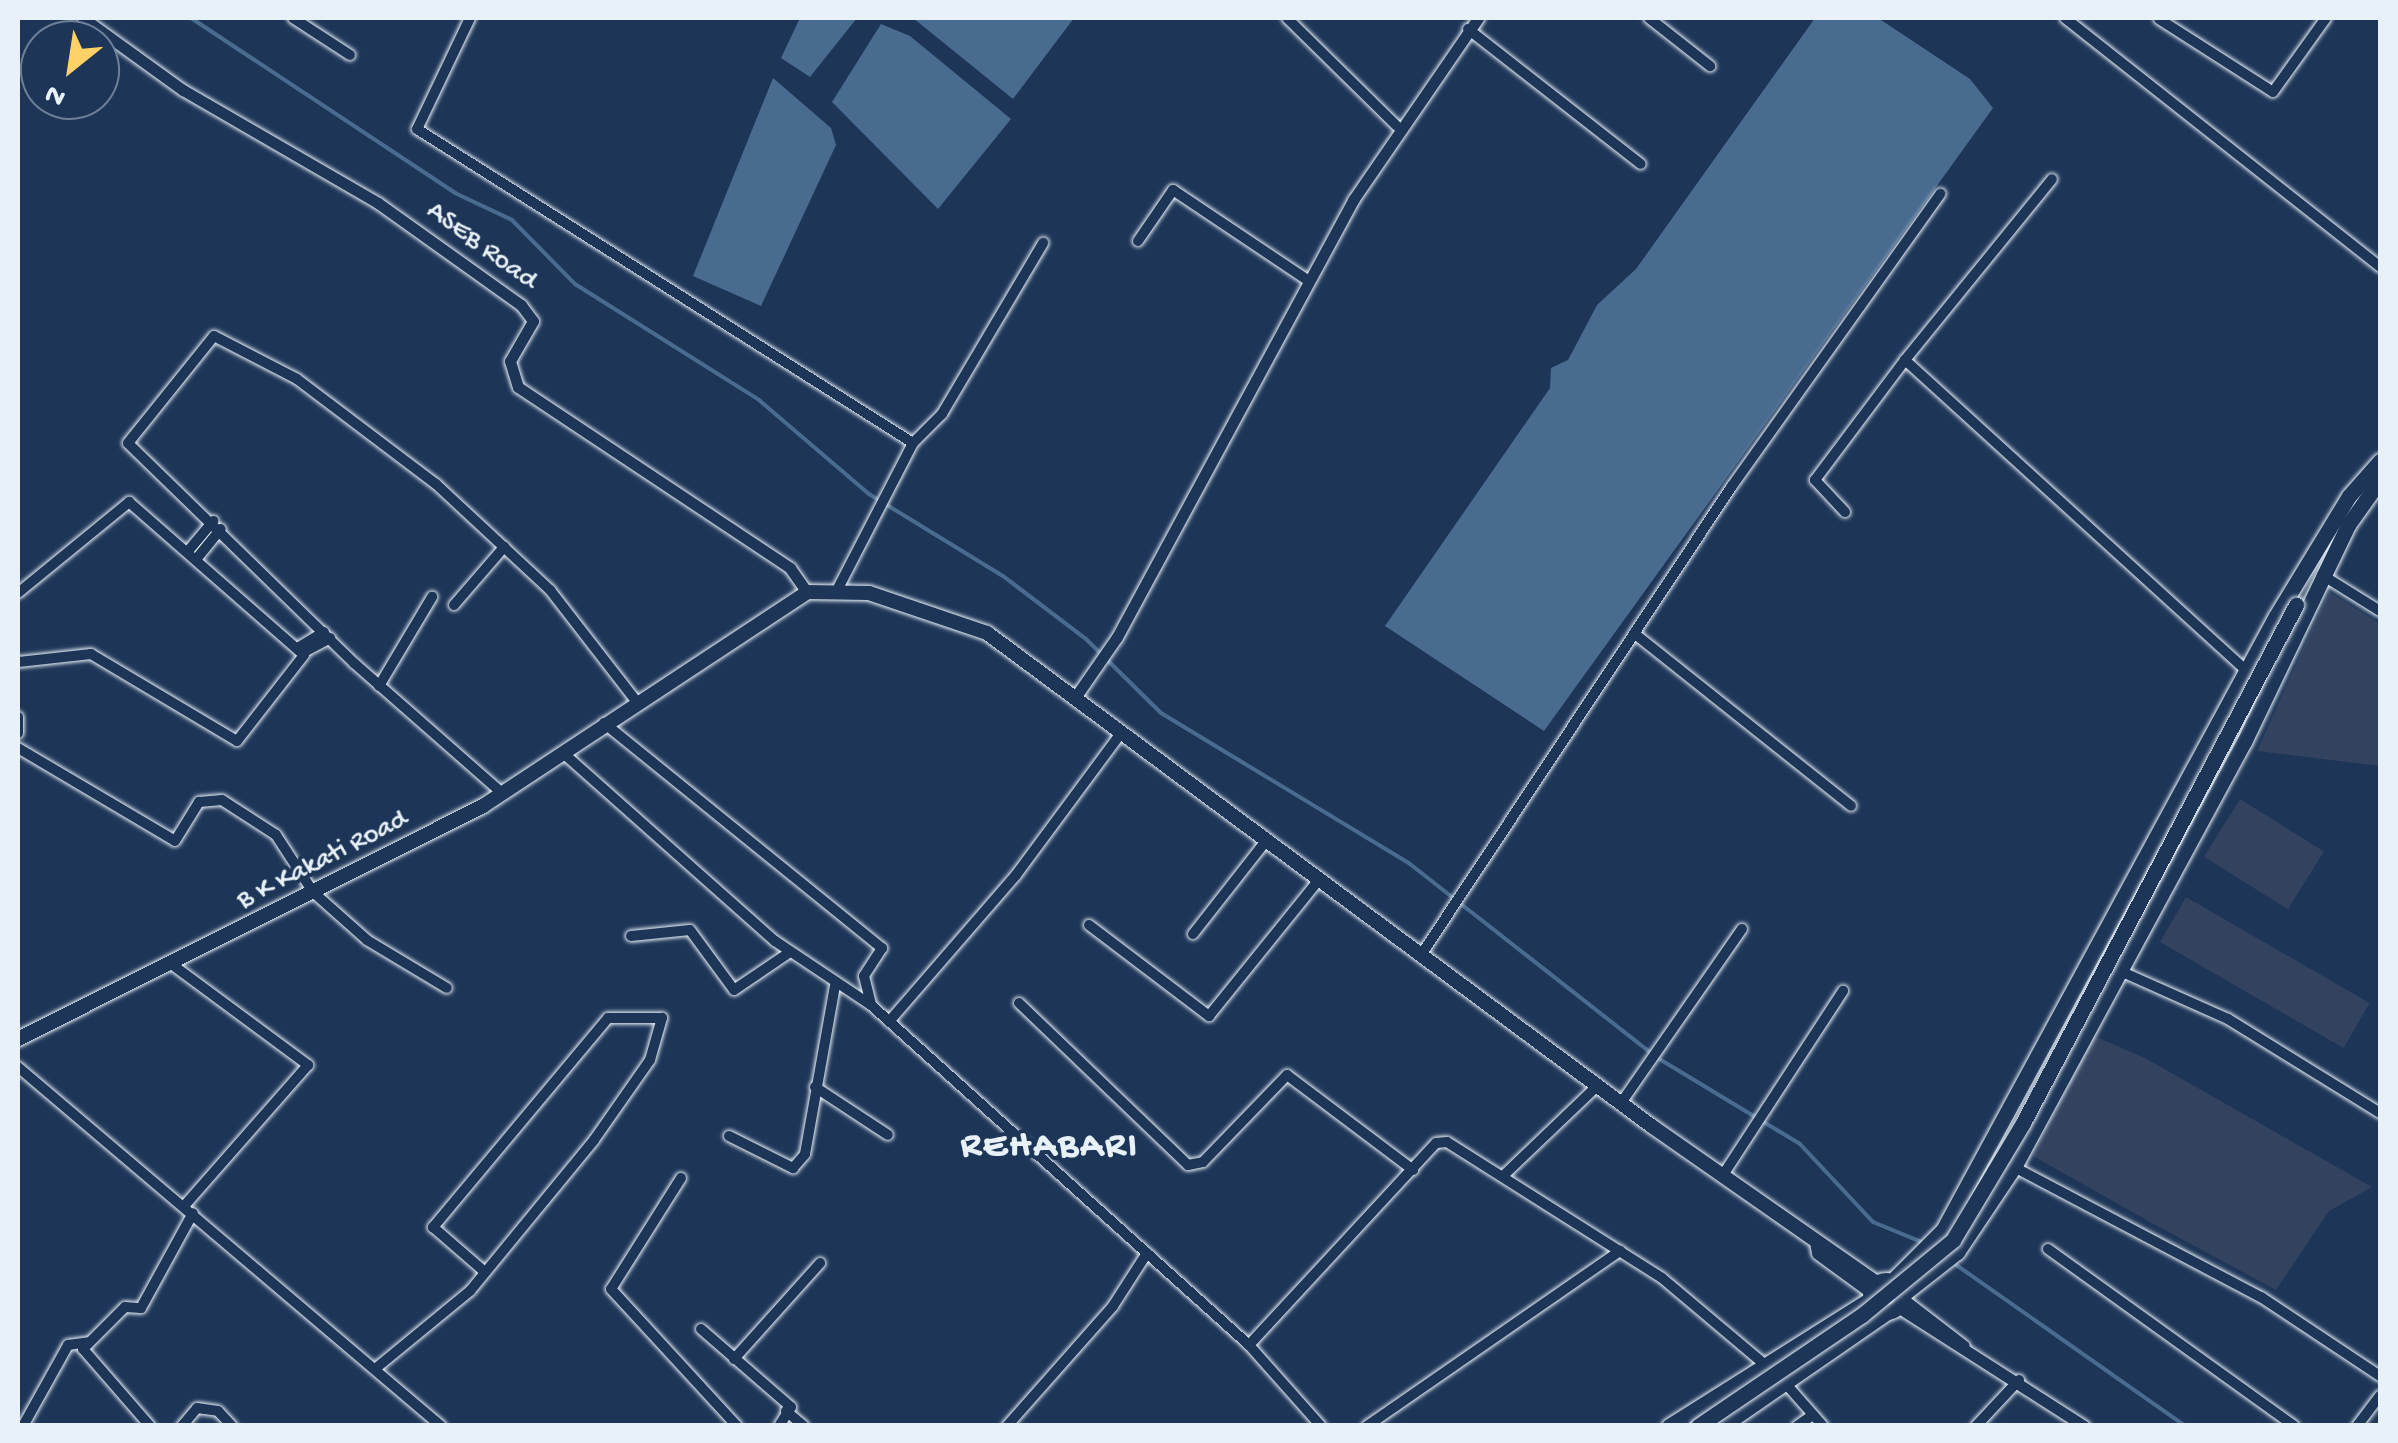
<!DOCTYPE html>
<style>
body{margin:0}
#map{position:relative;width:2398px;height:1443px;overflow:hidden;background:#1d3557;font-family:"Gochi Hand",sans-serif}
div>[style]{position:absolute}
.built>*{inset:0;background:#33435f;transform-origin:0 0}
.water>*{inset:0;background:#496b8f}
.stream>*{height:4px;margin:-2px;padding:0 2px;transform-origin:2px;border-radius:2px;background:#496b8f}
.roads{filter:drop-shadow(0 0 2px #e8f1f8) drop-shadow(0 0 2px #e8f1f8)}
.minor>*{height:10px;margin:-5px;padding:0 5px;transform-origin:5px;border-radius:5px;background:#1d3557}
.tertiary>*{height:11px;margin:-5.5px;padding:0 5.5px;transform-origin:5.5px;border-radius:5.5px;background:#1d3557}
.secondary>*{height:14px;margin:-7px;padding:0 7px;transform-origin:7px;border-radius:7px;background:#1d3557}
.primary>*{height:15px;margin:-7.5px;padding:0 7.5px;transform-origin:7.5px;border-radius:7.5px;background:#1d3557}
.primary>.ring{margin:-7.5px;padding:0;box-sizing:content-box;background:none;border:15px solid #1d3557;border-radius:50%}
.bridges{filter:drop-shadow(0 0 2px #e8f1f8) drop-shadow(0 0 2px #e8f1f8)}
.primary-bridge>*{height:15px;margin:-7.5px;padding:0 7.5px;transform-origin:7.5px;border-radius:7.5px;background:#1d3557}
span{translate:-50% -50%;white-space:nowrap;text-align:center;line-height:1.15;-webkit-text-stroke:8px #1d3557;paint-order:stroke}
.street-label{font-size:28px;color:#e8f1f8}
.district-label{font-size:38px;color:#e8f1f8;font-weight:700;letter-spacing:2.5px}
.frame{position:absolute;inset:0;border:20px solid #e8f1f8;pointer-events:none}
.north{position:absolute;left:20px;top:20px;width:100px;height:100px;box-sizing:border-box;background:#1d3557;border:2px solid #6e8097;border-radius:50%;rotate:210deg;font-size:28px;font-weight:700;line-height:40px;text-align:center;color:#e8f1f8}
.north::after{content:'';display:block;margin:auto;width:35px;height:45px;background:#ffd166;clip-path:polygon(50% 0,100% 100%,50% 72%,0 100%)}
</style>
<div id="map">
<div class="built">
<div style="clip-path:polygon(2329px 592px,2380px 624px,2380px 766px,2257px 751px)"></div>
<div style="left:2240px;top:799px;width:99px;height:68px;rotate:32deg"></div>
<div style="left:2186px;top:897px;width:212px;height:52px;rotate:30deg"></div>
<div style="clip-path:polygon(2094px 1036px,2145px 1058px,2372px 1187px,2329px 1211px,2276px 1290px,2150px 1222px,2033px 1156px)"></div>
</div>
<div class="water">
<div style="clip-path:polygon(800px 18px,857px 18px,810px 77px,781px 58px)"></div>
<div style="clip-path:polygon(913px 18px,1074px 18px,1013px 99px)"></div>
<div style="clip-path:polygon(1815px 18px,1878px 18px,1970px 79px,1993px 108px,1544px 731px,1385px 626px,1550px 388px,1551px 368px,1568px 360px,1597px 305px,1636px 269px)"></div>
<div style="clip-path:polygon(881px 24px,910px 36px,1011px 119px,938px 209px,832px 102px)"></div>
<div style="clip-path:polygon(773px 78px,831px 128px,836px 145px,761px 306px,693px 276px)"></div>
</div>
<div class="stream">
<div style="left:191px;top:18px;width:317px;rotate:33.5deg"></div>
<div style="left:455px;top:193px;width:63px;rotate:25.3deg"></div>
<div style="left:512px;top:220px;width:90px;rotate:45.5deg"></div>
<div style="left:575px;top:284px;width:218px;rotate:32.2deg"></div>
<div style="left:759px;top:400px;width:145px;rotate:40.5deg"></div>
<div style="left:869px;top:494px;width:157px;rotate:31.5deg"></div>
<div style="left:1003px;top:576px;width:104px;rotate:37.2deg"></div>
<div style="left:1086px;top:639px;width:105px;rotate:44.6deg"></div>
<div style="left:1161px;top:713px;width:291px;rotate:31.2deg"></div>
<div style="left:1410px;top:864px;width:313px;rotate:38.1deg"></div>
<div style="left:1656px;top:1057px;width:168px;rotate:31.1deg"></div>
<div style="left:1800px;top:1144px;width:107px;rotate:46.9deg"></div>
<div style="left:1873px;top:1222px;width:55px;rotate:22.4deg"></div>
<div style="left:1952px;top:1262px;width:285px;rotate:35.1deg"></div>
</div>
<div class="roads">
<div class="minor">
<div style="left:293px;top:18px;width:68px;rotate:33deg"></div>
<div style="left:470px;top:18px;width:123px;rotate:115.5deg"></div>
<div style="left:417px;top:129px;width:587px;rotate:32.34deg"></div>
<div style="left:913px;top:443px;width:165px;rotate:117.3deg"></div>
<div style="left:1287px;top:18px;width:154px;rotate:44.5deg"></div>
<div style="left:1649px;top:18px;width:78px;rotate:38.2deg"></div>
<div style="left:2065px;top:18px;width:402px;rotate:38.3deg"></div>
<div style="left:2159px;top:19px;width:135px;rotate:32.6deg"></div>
<div style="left:2273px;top:92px;width:91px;rotate:-54.4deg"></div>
<div style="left:1468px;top:29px;width:219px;rotate:38deg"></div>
<div style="left:1138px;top:241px;width:62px;rotate:-55.5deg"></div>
<div style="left:1173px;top:190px;width:164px;rotate:33.8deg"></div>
<div style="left:1905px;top:360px;width:233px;rotate:-50.9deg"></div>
<div style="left:913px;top:443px;width:41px;rotate:-45deg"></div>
<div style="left:942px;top:414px;width:199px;rotate:-59.4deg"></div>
<div style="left:1845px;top:512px;width:44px;rotate:-133.2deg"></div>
<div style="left:1815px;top:480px;width:150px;rotate:-53.1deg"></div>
<div style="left:1905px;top:360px;width:461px;rotate:42.3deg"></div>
<div style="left:189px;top:550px;width:38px;rotate:-50deg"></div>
<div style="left:198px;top:557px;width:36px;rotate:-51deg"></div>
<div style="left:2322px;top:575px;width:68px;rotate:31.8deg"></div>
<div style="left:18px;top:593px;width:144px;rotate:-39.3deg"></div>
<div style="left:129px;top:502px;width:232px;rotate:41.2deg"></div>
<div style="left:304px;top:655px;width:109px;rotate:127.9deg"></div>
<div style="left:237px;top:741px;width:170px;rotate:-149.2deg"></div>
<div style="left:91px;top:654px;width:73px;rotate:173.7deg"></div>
<div style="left:454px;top:605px;width:77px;rotate:-49.2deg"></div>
<div style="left:1635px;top:634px;width:276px;rotate:38.5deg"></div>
<div style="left:299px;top:647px;width:29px;rotate:-31deg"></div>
<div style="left:302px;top:653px;width:32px;rotate:-28deg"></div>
<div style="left:379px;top:686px;width:104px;rotate:-59.2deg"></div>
<div style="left:18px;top:717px;width:16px;rotate:90deg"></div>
<div style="left:604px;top:723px;width:358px;rotate:39deg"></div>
<div style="left:882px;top:948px;width:33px;rotate:123deg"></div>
<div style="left:864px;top:976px;width:30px;rotate:76deg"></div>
<div style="left:871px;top:1005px;width:508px;rotate:41.97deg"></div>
<div style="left:1249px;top:1345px;width:275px;rotate:-47.2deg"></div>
<div style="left:1436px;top:1143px;width:11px;rotate:-5deg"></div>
<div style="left:1447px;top:1142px;width:254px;rotate:32.3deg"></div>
<div style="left:1662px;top:1278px;width:133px;rotate:40.1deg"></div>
<div style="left:18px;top:748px;width:182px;rotate:30.6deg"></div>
<div style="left:175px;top:841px;width:46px;rotate:-58.4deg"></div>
<div style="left:199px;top:802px;width:23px;rotate:-5deg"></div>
<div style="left:222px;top:800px;width:64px;rotate:32.9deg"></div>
<div style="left:276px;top:835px;width:68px;rotate:57deg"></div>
<div style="left:313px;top:892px;width:72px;rotate:41.6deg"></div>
<div style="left:367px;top:940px;width:93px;rotate:31deg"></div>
<div style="left:562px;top:752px;width:285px;rotate:41.6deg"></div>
<div style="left:775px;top:941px;width:115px;rotate:33.7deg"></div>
<div style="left:502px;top:793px;width:197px;rotate:-138.7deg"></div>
<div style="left:354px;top:663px;width:315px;rotate:-135.8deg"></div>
<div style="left:128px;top:443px;width:137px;rotate:-51.2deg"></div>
<div style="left:214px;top:336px;width:93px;rotate:27.4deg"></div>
<div style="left:297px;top:379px;width:174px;rotate:37.1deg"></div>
<div style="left:436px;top:484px;width:156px;rotate:42.9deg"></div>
<div style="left:550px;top:590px;width:142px;rotate:52.2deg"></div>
<div style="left:1089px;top:925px;width:151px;rotate:37.2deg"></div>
<div style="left:1209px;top:1016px;width:174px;rotate:-51.1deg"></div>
<div style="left:1193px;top:934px;width:118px;rotate:-51.9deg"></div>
<div style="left:631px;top:936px;width:59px;rotate:-5.8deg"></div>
<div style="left:690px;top:930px;width:74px;rotate:53.7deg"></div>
<div style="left:734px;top:990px;width:68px;rotate:-34.2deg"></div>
<div style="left:1421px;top:955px;width:563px;rotate:-56.45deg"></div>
<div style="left:1732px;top:486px;width:359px;rotate:-54.5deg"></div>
<div style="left:170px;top:963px;width:172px;rotate:36.5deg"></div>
<div style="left:308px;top:1065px;width:188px;rotate:131.3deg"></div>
<div style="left:2118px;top:970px;width:120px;rotate:24deg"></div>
<div style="left:2228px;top:1019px;width:179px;rotate:31.7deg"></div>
<div style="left:1019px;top:1003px;width:234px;rotate:43.8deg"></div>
<div style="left:1188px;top:1165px;width:15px;rotate:-11deg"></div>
<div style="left:1203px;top:1162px;width:121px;rotate:-46deg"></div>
<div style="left:1287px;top:1075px;width:158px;rotate:37deg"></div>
<div style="left:893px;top:1017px;width:188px;rotate:-49.1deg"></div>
<div style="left:1016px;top:875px;width:177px;rotate:-53.5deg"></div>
<div style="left:18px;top:1067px;width:555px;rotate:40.32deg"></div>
<div style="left:815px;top:1087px;width:87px;rotate:33.3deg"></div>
<div style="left:1621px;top:1103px;width:212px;rotate:-55.2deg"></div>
<div style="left:729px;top:1136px;width:72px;rotate:26.6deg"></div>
<div style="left:793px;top:1168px;width:18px;rotate:-49deg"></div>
<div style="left:805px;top:1154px;width:171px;rotate:-79.9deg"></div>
<div style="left:2014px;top:1167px;width:279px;rotate:27.8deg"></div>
<div style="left:2261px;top:1297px;width:143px;rotate:33.6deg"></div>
<div style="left:1504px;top:1175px;width:129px;rotate:-43.7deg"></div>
<div style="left:1723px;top:1175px;width:220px;rotate:-56.9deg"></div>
<div style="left:681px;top:1178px;width:131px;rotate:122.2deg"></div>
<div style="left:611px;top:1289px;width:186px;rotate:47.4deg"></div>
<div style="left:2048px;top:1249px;width:303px;rotate:35.7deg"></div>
<div style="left:701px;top:1329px;width:119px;rotate:40.9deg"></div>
<div style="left:791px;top:1407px;width:22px;rotate:122deg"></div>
<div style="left:1249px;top:1345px;width:108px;rotate:48.4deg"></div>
<div style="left:734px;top:1359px;width:129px;rotate:-48.1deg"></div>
<div style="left:375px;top:1369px;width:123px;rotate:-39.4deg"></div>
<div style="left:470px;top:1291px;width:195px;rotate:-50.6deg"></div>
<div style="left:594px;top:1140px;width:98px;rotate:-55deg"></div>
<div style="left:650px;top:1060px;width:44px;rotate:-74.1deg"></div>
<div style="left:662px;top:1018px;width:54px;rotate:180deg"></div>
<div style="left:608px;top:1018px;width:273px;rotate:129.9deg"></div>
<div style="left:433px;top:1227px;width:69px;rotate:40.9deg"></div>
<div style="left:1786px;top:1384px;width:56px;rotate:48.6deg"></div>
<div style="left:786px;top:1411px;width:23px;rotate:40deg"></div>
<div style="left:23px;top:1426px;width:93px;rotate:-60.9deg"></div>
<div style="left:68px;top:1345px;width:21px;rotate:-8deg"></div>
<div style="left:150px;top:1426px;width:102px;rotate:-131deg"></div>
<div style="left:83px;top:1349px;width:59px;rotate:-45deg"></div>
<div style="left:125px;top:1307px;width:16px;rotate:4deg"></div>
<div style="left:141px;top:1308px;width:108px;rotate:-61.3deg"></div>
<div style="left:182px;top:1426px;width:23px;rotate:-50deg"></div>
<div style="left:197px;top:1408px;width:21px;rotate:8deg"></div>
<div style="left:218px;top:1411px;width:21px;rotate:47deg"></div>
<div style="left:1007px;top:1426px;width:160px;rotate:-48.5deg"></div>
<div style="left:1113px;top:1306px;width:63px;rotate:-57.3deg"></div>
<div style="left:1367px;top:1426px;width:308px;rotate:-34.7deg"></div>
<div style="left:1797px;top:1426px;width:19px;rotate:-35deg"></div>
<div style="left:1976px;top:1426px;width:63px;rotate:-46.9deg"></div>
<div style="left:2357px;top:1426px;width:38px;rotate:-53deg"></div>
</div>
<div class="tertiary">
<div style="left:83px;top:18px;width:123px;rotate:35.8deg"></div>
<div style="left:183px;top:90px;width:225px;rotate:30.1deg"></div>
<div style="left:378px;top:203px;width:176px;rotate:35.5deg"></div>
<div style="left:521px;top:305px;width:20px;rotate:53deg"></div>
<div style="left:533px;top:321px;width:46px;rotate:119.9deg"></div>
<div style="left:510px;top:361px;width:27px;rotate:73deg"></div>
<div style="left:518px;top:387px;width:327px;rotate:33.6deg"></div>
<div style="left:790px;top:568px;width:29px;rotate:55deg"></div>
<div style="left:1074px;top:699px;width:75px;rotate:-55.3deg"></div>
<div style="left:1117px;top:637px;width:497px;rotate:-61.6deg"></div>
<div style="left:1353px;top:200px;width:221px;rotate:-55.5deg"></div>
<div style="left:1902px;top:1298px;width:78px;rotate:37.7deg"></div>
<div style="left:1898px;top:1307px;width:221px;rotate:32.6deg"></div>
</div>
<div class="secondary">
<div style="left:18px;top:1039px;width:520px;rotate:-26.61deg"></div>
<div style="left:483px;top:806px;width:388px;rotate:-33.4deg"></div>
<div style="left:807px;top:592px;width:62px;rotate:0.9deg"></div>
<div style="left:869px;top:593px;width:125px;rotate:18.7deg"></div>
<div style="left:987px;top:633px;width:829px;rotate:36.57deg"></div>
<div style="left:1653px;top:1127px;width:273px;rotate:34.9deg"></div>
<div style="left:1817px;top:1242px;width:11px;rotate:80deg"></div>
<div style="left:1819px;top:1253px;width:64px;rotate:36.2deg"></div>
</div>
<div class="primary">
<div class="ring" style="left:1870px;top:1280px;width:17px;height:17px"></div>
<div style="left:1892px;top:1281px;width:72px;rotate:-45deg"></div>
<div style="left:1943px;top:1230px;width:698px;rotate:-61.53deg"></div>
<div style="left:2276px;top:616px;width:140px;rotate:-58.7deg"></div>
<div style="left:2349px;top:496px;width:47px;rotate:-48.5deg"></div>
<div style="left:1902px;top:1295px;width:70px;rotate:-38deg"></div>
<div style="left:1957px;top:1252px;width:102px;rotate:-56.2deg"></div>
<div style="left:2014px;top:1167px;width:483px;rotate:-61.6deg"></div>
<div style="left:2244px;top:742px;width:241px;rotate:-64.4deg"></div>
<div style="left:2348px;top:525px;width:55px;rotate:-54.6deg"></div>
<div style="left:1669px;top:1426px;width:239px;rotate:-32.2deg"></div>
<div style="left:1722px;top:1426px;width:201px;rotate:-34.6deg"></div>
</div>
</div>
<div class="bridges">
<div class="primary-bridge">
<div style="left:1698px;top:1426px;width:198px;rotate:-34.1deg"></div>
<div style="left:1862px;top:1315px;width:118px;rotate:-39.5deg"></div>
<div style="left:1953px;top:1240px;width:136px;rotate:-59.1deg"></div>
<div style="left:2023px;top:1123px;width:586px;rotate:-62.21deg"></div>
</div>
</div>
<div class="street-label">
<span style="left:481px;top:247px;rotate:36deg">ASEB Road</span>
<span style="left:323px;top:861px;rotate:-27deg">B K Kakati Road</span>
</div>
<div class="district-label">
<span style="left:1050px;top:1148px">REHABARI</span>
</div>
<div class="frame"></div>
<div class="north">N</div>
</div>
